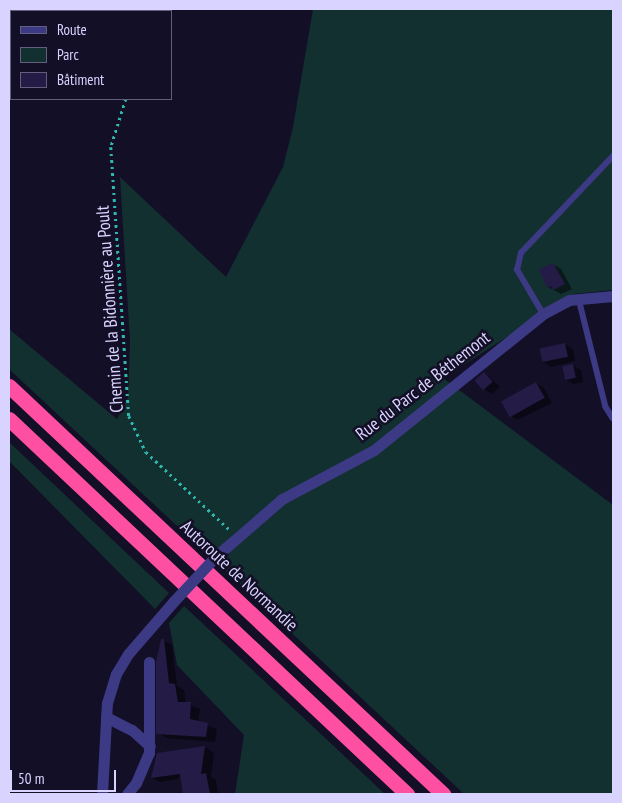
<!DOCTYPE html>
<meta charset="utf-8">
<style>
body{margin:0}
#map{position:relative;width:622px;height:803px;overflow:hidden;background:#130f26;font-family:"PT Sans Narrow",sans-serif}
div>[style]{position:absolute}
.green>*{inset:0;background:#12302f}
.shadow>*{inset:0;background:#0007}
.building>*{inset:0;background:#241b47;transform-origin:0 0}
.path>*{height:2.5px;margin-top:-1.25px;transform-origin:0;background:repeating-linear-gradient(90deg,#2fb8b0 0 2.5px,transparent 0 6.5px)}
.service>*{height:5.5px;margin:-2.75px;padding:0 2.75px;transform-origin:2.75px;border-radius:2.75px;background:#3d3a85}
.minor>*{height:11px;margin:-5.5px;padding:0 5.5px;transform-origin:5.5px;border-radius:5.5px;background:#3d3a85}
.motorway>*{height:15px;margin:-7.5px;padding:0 7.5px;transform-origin:7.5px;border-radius:7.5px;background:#ff4fa3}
.minor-bridge>*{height:11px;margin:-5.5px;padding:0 5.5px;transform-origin:5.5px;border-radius:5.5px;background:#3d3a85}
span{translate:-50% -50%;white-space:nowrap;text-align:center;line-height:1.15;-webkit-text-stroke:5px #130f26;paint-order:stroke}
.street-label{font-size:18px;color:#d9d4ff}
.frame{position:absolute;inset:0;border:10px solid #d9d4ff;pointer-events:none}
.legend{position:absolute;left:10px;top:10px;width:162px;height:90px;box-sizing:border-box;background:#130f26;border:1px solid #625e7d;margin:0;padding:6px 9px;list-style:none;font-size:15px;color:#d9d4ff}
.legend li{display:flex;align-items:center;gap:10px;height:25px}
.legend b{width:25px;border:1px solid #625e7d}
.scale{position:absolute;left:10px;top:770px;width:106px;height:22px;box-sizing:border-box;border:2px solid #d9d4ff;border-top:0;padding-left:6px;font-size:15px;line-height:18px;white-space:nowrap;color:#d9d4ff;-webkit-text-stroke:4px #130f26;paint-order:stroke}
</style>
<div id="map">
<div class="green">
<div style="clip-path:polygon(313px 9px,613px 9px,613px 290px,574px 294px,443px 378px,613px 505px,613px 794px,464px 794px,9px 369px,9px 329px,117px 419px,128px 398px,130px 342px,120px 177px,226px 277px,283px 167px,293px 127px)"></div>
<div style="clip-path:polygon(9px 442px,169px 593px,155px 609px,9px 461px)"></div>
<div style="clip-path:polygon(184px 606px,385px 794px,235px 794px,244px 735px,177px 665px,169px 623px)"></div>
</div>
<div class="shadow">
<div style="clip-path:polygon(553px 264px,561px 269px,572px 289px,561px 294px,548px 287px)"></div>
<div style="clip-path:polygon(565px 344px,573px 349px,575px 361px,551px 367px,543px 362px)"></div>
<div style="clip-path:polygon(573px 365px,581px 370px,583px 382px,574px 384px,566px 380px)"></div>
<div style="clip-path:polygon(485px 373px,500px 387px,492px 394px,484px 389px)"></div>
<div style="clip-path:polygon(536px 383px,544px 388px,552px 403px,517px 420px,509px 415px)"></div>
<div style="clip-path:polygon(163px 640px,172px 645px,177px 686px,184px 690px,186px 703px,200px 709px,198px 722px,217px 729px,215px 742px,167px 738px,158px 733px)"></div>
<div style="clip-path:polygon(205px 747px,214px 753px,211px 777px,216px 780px,218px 794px,184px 794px,181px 771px,178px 779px,160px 782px,152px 778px)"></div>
</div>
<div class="building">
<div style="clip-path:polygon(553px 263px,565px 284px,553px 290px,551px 286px,547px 288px,539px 269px)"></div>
<div style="left:565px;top:343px;width:14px;height:26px;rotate:78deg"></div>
<div style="left:573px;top:364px;width:14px;height:11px;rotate:78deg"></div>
<div style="left:484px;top:372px;width:13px;height:13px;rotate:48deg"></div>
<div style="left:536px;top:382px;width:18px;height:40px;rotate:61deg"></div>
<div style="clip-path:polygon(161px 639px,164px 639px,169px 683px,175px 684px,178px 702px,191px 702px,190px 719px,208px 723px,206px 737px,156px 734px,156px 662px)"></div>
<div style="clip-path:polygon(205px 746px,201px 774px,206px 773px,210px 794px,183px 794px,180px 774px,151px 778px,157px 753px)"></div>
</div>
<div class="path">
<div style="left:152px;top:11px;width:2px;rotate:-63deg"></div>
<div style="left:126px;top:99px;width:50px;rotate:107.4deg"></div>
<div style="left:111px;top:147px;width:270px;rotate:86.2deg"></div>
<div style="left:129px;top:416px;width:40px;rotate:65deg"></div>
<div style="left:146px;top:452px;width:113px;rotate:42.9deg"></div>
</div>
<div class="service">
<div style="left:579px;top:299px;width:111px;rotate:76deg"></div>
<div style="left:606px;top:407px;width:13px;rotate:58deg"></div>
<div style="left:543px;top:314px;width:51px;rotate:-120.6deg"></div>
<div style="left:517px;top:270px;width:17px;rotate:-77deg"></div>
<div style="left:521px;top:253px;width:134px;rotate:-46.5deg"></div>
</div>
<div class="minor">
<div style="left:215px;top:557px;width:89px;rotate:-40.9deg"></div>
<div style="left:282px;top:499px;width:104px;rotate:-28deg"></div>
<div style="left:374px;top:450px;width:217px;rotate:-38.8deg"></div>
<div style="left:543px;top:314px;width:30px;rotate:-28deg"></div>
<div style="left:569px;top:300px;width:44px;rotate:-5.2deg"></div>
<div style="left:106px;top:717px;width:29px;rotate:27deg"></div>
<div style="left:132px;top:730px;width:24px;rotate:42deg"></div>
<div style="left:102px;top:794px;width:91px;rotate:-86.9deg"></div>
<div style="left:107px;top:703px;width:30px;rotate:-73deg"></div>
<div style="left:116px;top:674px;width:23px;rotate:-59deg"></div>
<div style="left:128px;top:654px;width:69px;rotate:-49.1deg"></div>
<div style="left:127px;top:794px;width:14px;rotate:-51deg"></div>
<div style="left:136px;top:783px;width:33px;rotate:-67deg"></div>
<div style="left:149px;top:753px;width:91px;rotate:-90deg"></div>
</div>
<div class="motorway">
<div style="left:9px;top:386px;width:596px;rotate:43.23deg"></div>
<div style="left:9px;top:419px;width:547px;rotate:43.3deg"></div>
</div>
<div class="minor-bridge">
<div style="left:173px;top:602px;width:62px;rotate:-47deg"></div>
</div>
<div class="street-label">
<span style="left:110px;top:309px;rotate:-94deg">Chemin de la Bidonnière au Poult</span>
<span style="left:423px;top:386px;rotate:-38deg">Rue du Parc de Béthemont</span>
<span style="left:239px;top:576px;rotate:43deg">Autoroute de Normandie</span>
</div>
<div class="frame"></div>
<ul class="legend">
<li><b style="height:6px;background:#3d3a85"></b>Route</li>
<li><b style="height:14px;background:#12302f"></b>Parc</li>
<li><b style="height:14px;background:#241b47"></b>Bâtiment</li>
</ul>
<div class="scale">50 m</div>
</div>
